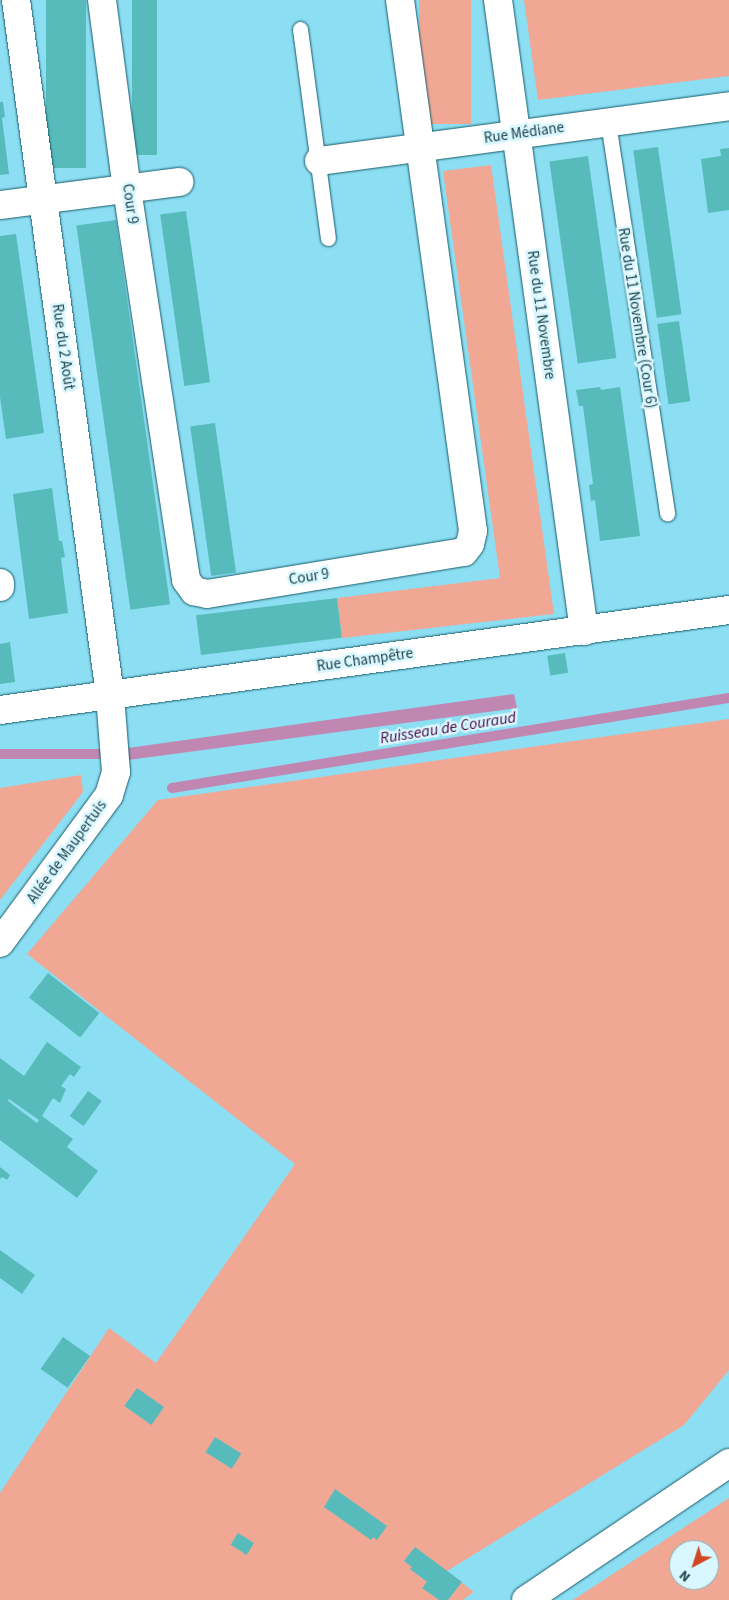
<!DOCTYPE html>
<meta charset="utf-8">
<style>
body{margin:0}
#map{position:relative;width:729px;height:1600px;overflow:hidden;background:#8cdef3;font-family:"Source Sans 3",sans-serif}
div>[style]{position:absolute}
.green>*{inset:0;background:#f0a895;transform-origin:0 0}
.water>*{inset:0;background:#c187b3;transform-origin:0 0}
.stream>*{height:10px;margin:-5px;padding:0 5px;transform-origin:5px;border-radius:5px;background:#c187b3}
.building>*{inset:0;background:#58bbbb;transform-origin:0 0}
.roads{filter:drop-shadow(0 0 1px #195c6a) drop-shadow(0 0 1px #195c6a)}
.service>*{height:15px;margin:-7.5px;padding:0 7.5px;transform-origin:7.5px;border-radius:7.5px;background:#fff}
.minor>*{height:28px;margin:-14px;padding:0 14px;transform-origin:14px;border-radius:14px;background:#fff}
span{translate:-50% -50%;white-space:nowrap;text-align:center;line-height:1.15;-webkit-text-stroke:5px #d8f7ff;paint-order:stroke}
.street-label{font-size:15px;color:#1f424a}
.water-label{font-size:16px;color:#4c0342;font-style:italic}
.north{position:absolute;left:669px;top:1540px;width:50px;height:50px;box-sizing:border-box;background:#d8f7ff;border:1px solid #8eafb7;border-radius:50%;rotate:220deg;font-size:14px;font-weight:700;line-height:20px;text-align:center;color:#1f424a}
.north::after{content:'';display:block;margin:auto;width:18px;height:22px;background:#d04722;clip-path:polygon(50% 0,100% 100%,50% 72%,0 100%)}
</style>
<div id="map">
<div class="green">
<div style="left:419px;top:0;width:52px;height:124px"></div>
<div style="clip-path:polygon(524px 0,729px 0,729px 76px,538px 100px)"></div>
<div style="clip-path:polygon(491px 165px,554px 614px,342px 638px,337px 598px,500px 578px,443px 171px)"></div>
<div style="clip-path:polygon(729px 719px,729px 1370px,684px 1425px,447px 1571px,474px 1592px,463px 1600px,0 1600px,0 1493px,109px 1328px,156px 1363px,295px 1164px,27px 954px,158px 800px)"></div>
<div style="clip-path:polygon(81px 775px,83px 792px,0 900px,0 788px)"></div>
<div style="clip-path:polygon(evenodd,729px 1498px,729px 1600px,573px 1600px,729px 1498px,679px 1550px,709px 1550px,709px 1580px,679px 1580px,679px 1550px)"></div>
</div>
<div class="water">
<div style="clip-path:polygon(514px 694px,517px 708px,128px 760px,128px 748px)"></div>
<div style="left:107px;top:749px;width:10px;height:108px;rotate:90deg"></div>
</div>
<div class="stream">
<div style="left:172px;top:788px;width:564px;rotate:-9.18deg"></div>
</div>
<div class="building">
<div style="left:46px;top:0;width:40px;height:168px"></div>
<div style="left:132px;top:0;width:25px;height:155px"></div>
<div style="clip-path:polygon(0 102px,3px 102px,5px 117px,2px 118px,9px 174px,0 175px)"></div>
<div style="left:658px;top:147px;width:169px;height:25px;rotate:82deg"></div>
<div style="clip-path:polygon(729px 148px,729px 210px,708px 213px,701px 159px,721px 156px,720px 149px)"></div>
<div style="left:588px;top:156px;width:204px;height:39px;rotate:82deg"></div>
<div style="left:186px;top:211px;width:173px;height:26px;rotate:82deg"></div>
<div style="left:116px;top:220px;width:388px;height:40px;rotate:82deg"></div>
<div style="clip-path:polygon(16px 234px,44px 433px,6px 439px,0 397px,0 236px)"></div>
<div style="left:679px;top:321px;width:81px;height:22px;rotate:82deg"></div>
<div style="clip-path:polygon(600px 387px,601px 390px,620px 387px,640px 536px,600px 541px,595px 500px,591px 501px,589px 485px,593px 484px,583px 406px,579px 406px,576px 390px)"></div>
<div style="left:215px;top:423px;width:151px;height:25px;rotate:82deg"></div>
<div style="clip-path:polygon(52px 488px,59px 541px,62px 541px,65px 557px,61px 558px,68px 613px,29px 619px,13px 494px)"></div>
<div style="left:337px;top:598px;width:40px;height:142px;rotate:83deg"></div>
<div style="clip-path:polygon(10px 642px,15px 682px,0 684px,0 644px)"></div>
<div style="left:565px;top:653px;width:20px;height:18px;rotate:81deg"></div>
<div style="left:48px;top:973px;width:65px;height:31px;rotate:38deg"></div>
<div style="clip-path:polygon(evenodd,47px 1042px,81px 1067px,74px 1077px,70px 1074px,61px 1086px,66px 1089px,60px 1103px,53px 1098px,42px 1116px,73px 1139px,67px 1147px,98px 1171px,77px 1198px,0 1140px,0 1058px,24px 1076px,47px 1042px,9px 1099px,39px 1120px,37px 1123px,8px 1101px,9px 1099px)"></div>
<div style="left:88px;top:1091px;width:17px;height:31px;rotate:36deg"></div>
<div style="clip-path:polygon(0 1167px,10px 1175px,7px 1180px,2px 1177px,0 1179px)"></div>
<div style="clip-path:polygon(0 1250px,35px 1275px,22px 1294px,0 1278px)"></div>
<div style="left:63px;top:1337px;width:33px;height:39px;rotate:35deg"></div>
<div style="left:137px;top:1388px;width:33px;height:22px;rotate:35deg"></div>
<div style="left:215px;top:1437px;width:31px;height:18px;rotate:32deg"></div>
<div style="clip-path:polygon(335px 1489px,387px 1526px,377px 1540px,373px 1537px,371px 1540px,324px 1507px)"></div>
<div style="left:238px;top:1533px;width:19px;height:14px;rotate:32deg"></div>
<div style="clip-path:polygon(415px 1547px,462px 1582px,448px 1600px,439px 1600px,422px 1588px,427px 1582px,410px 1569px,412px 1567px,404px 1561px)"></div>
</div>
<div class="roads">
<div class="service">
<div style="left:300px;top:29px;width:211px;rotate:82.4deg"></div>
<div style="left:608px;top:122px;width:396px;rotate:81.4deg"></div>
</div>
<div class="minor">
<div style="left:102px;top:0;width:191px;rotate:82.5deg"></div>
<div style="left:127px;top:189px;width:395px;rotate:81.4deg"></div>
<div style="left:186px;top:580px;width:14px;rotate:54deg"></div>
<div style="left:194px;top:591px;width:13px;rotate:13deg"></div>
<div style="left:207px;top:594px;width:260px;rotate:-9.3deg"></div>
<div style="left:464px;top:552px;width:10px;rotate:-53deg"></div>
<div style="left:470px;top:544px;width:13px;rotate:-77deg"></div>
<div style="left:473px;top:531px;width:536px;rotate:-97.83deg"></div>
<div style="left:498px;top:0;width:637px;rotate:82.24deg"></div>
<div style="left:319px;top:161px;width:414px;rotate:-7.6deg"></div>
<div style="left:0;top:205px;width:181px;rotate:-7.3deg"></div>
<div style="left:0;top:583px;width:4px;rotate:90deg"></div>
<div style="left:0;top:710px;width:736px;rotate:-7.81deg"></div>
<div style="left:0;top:943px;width:184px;rotate:-53.6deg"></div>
<div style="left:109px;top:795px;width:24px;rotate:-73deg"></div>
<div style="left:116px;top:772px;width:77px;rotate:-94.5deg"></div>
<div style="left:110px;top:695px;width:701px;rotate:-97.7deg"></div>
<div style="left:526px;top:1600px;width:245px;rotate:-34deg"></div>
</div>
</div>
<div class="street-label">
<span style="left:524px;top:133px;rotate:-8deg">Rue Médiane</span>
<span style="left:130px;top:204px;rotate:82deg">Cour 9</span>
<span style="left:541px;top:315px;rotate:82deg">Rue du 11 Novembre</span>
<span style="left:637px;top:318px;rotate:81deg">Rue du 11 Novembre (Cour 6)</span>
<span style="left:63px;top:347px;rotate:82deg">Rue du 2 Août</span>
<span style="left:309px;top:577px;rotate:-9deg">Cour 9</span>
<span style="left:365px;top:660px;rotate:-8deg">Rue Champêtre</span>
<span style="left:67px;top:852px;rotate:-54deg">Allée de Maupertuis</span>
</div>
<div class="water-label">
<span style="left:448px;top:728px;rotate:-9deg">Ruisseau de Couraud</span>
</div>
<div class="north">N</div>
</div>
